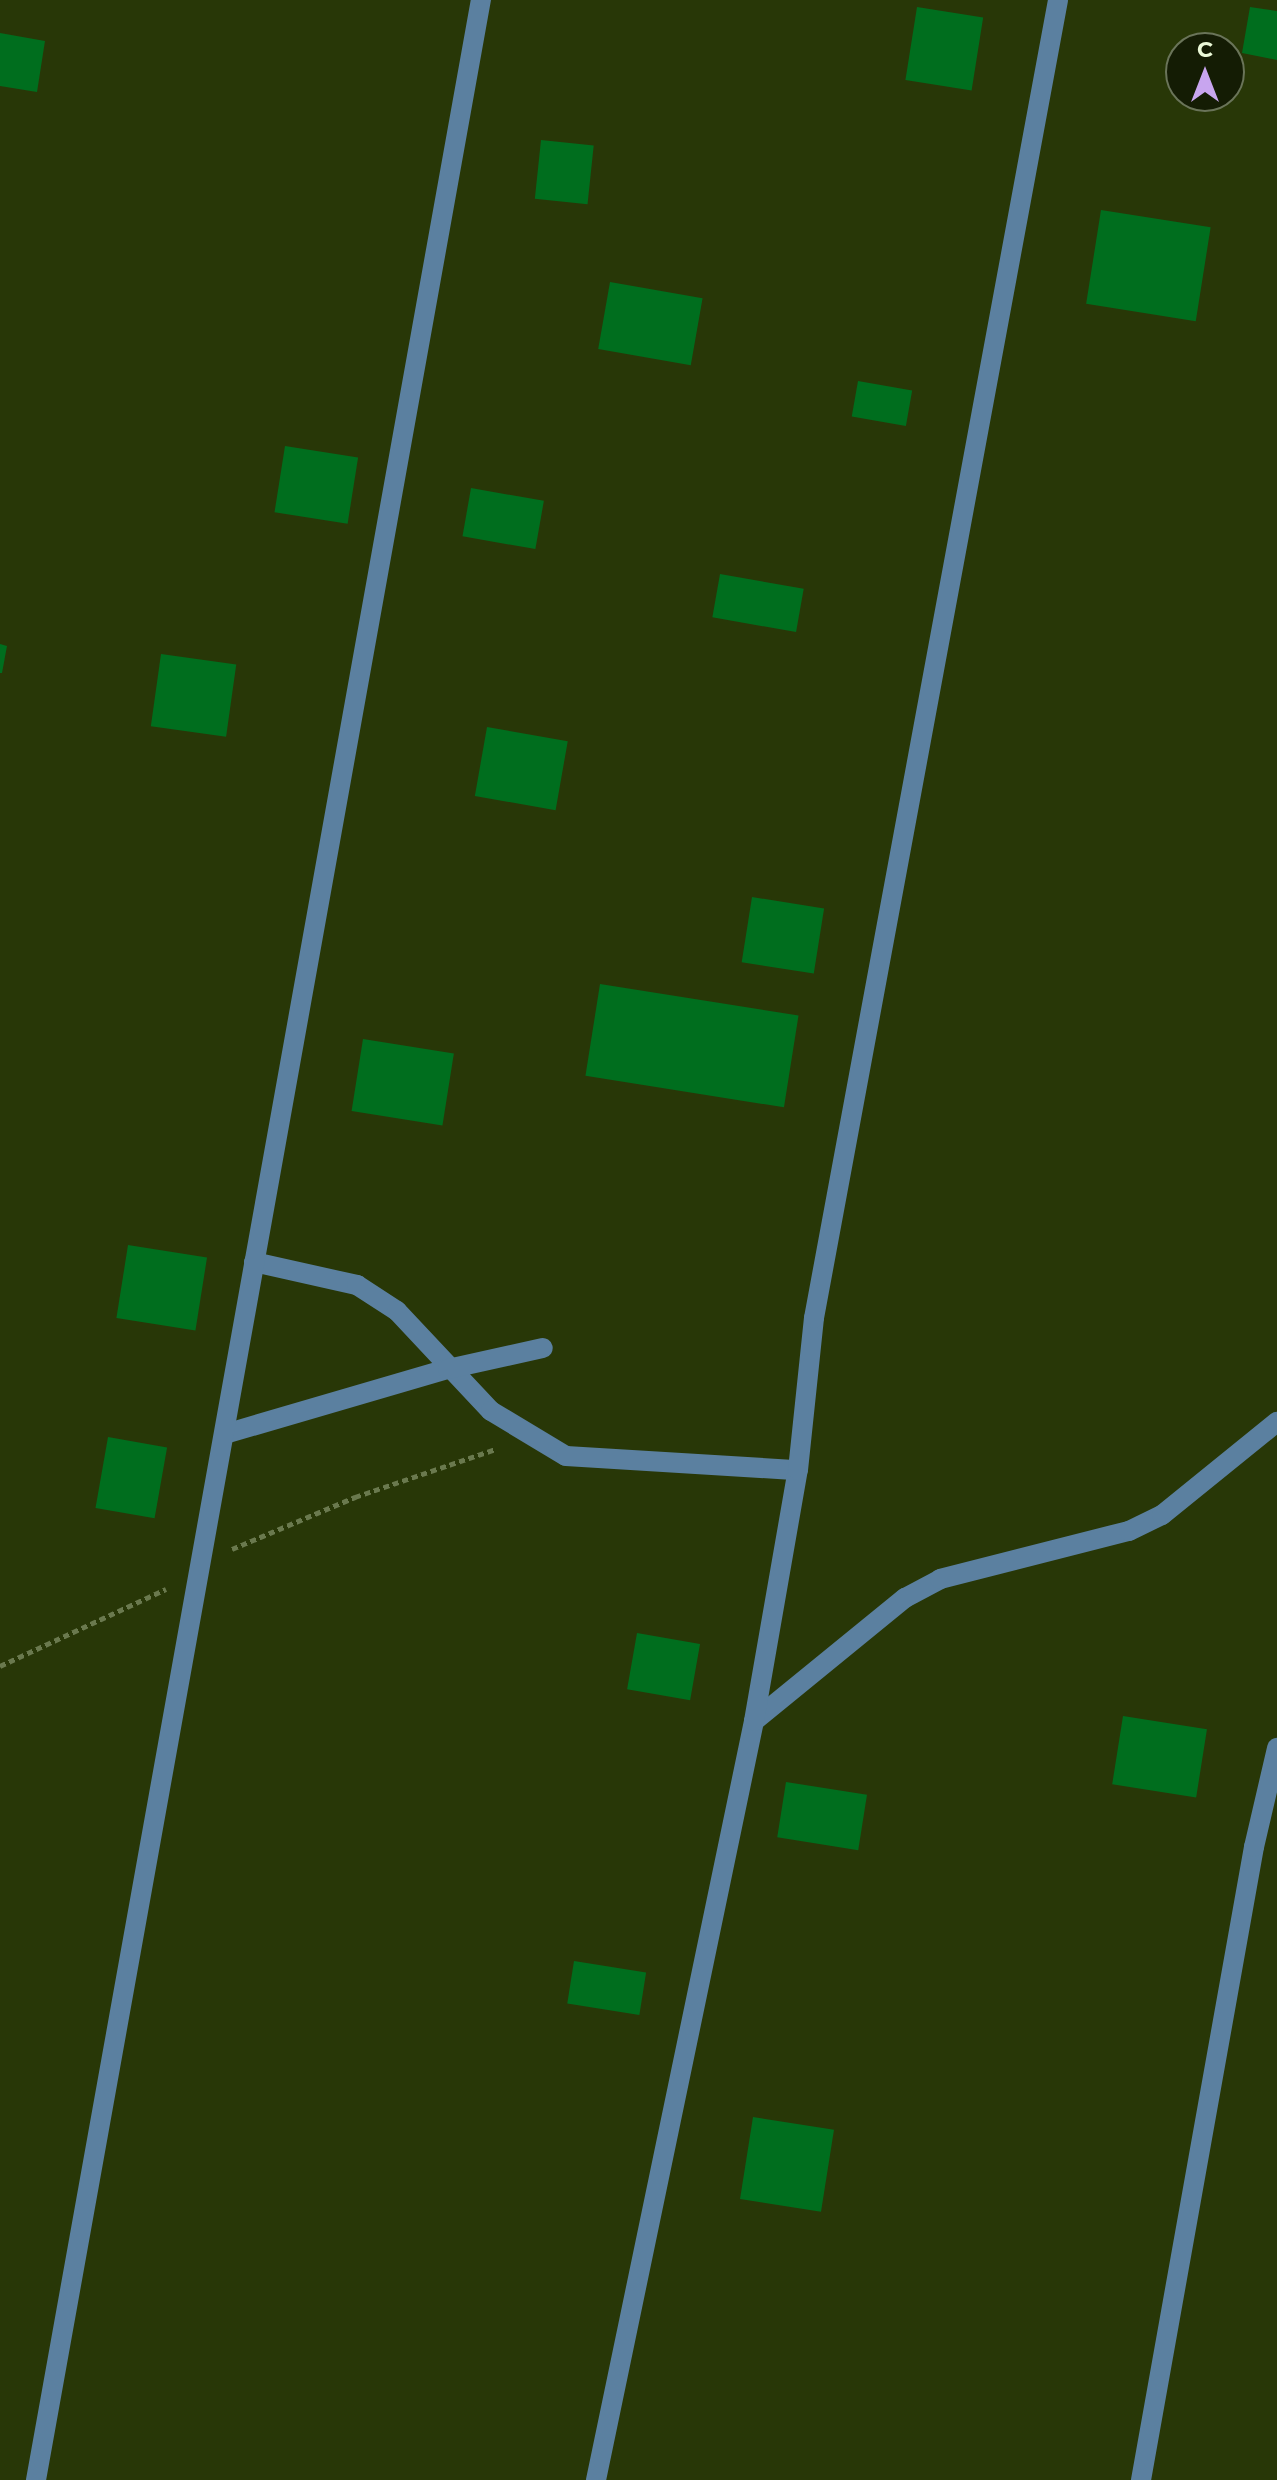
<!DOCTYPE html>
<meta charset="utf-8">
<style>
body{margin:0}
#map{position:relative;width:1277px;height:2480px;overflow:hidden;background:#283707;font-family:Montserrat,sans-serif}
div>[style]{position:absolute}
.building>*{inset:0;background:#006e1e;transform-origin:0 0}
.path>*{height:5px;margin-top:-2.5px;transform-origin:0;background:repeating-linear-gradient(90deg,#6a794e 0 6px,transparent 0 10px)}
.minor>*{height:20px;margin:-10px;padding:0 10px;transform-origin:10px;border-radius:10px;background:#5b80a0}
span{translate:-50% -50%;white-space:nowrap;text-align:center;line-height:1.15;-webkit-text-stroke:8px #141c04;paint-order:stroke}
.north{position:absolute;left:1165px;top:32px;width:80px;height:80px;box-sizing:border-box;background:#141c04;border:2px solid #6a7459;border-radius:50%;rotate:0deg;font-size:22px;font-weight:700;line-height:32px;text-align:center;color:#ebf9d8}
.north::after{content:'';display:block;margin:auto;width:28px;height:36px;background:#c8a5ef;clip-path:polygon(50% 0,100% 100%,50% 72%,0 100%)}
</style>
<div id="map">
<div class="building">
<div style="left:917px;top:7px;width:67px;height:74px;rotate:9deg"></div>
<div style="clip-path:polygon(1250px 7px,1277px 11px,1277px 60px,1242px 53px)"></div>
<div style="clip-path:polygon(0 33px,45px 41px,37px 92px,0 86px)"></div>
<div style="left:541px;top:140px;width:53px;height:59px;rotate:6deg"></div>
<div style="left:1101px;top:210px;width:111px;height:95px;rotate:9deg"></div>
<div style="left:610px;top:282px;width:94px;height:68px;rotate:10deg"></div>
<div style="left:858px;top:381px;width:55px;height:36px;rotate:10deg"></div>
<div style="left:285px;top:446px;width:74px;height:67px;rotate:9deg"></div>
<div style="left:471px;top:488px;width:74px;height:49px;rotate:10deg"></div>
<div style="left:720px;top:574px;width:85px;height:44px;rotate:10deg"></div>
<div style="clip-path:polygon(0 644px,7px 646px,2px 673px,0 673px)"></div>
<div style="left:161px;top:654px;width:76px;height:73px;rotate:8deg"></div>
<div style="left:487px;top:727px;width:82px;height:70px;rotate:10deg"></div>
<div style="left:752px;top:897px;width:73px;height:66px;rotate:9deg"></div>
<div style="left:600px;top:984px;width:201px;height:93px;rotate:9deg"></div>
<div style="left:363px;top:1039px;width:92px;height:73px;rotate:9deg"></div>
<div style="left:128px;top:1245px;width:80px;height:74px;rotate:9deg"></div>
<div style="left:108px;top:1437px;width:60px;height:72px;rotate:10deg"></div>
<div style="left:637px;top:1633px;width:64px;height:57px;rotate:10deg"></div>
<div style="left:1123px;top:1716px;width:85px;height:69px;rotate:9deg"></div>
<div style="left:786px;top:1782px;width:82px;height:56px;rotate:9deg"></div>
<div style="left:574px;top:1961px;width:73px;height:43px;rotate:9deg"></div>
<div style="left:753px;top:2117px;width:82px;height:83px;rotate:9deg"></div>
</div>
<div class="path">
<div style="left:232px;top:1549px;width:134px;rotate:-22.9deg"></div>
<div style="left:355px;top:1497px;width:149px;rotate:-18.8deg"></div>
<div style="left:0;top:1666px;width:183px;rotate:-24.9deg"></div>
</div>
<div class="minor">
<div style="left:254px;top:1262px;width:106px;rotate:12.6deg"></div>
<div style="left:357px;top:1285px;width:48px;rotate:33deg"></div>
<div style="left:397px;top:1311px;width:137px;rotate:46.8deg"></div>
<div style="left:491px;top:1411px;width:87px;rotate:31deg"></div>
<div style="left:566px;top:1456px;width:232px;rotate:3.5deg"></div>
<div style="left:225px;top:1434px;width:232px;rotate:-16.3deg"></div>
<div style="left:448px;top:1369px;width:97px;rotate:-12.5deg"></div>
<div style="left:754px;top:1721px;width:195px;rotate:-39.2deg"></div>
<div style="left:905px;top:1598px;width:40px;rotate:-28deg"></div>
<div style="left:940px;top:1579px;width:195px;rotate:-14.3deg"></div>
<div style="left:1129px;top:1531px;width:37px;rotate:-26deg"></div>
<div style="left:1162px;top:1515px;width:148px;rotate:-39deg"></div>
<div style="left:36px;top:2480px;width:2520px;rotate:-79.83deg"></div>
<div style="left:596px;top:2480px;width:775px;rotate:-78.24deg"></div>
<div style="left:754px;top:1721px;width:255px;rotate:-80.1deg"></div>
<div style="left:798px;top:1470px;width:153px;rotate:-84deg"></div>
<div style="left:814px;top:1318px;width:1340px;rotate:-79.51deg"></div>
<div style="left:1141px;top:2480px;width:643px;rotate:-79.88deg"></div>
<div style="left:1254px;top:1847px;width:102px;rotate:-76.9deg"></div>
</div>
<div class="north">С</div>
</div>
